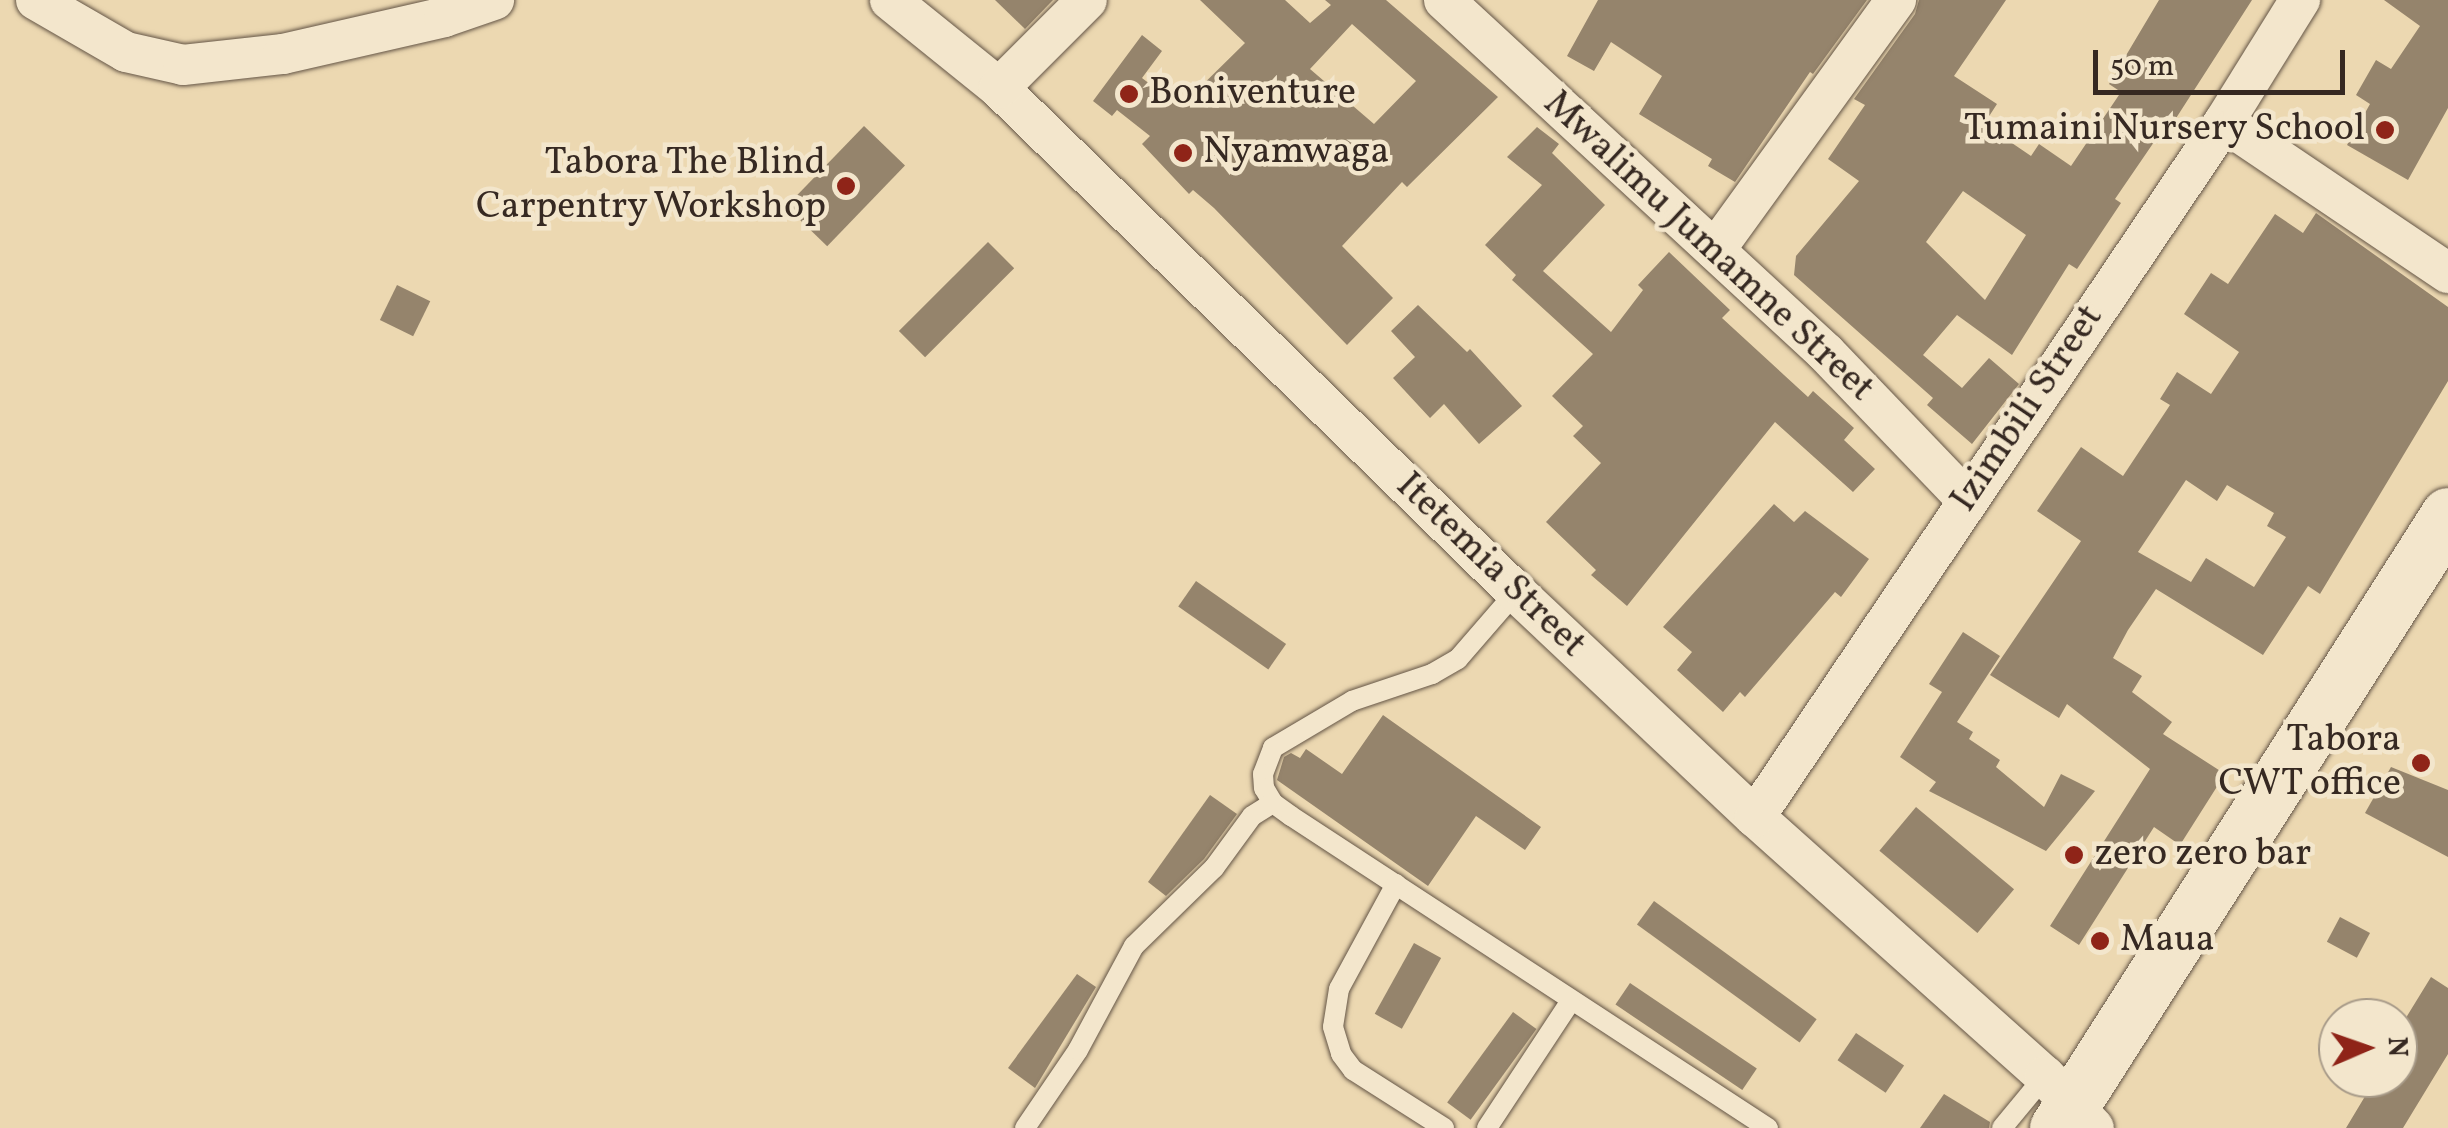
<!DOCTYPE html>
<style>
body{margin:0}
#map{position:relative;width:2448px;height:1128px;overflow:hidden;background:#ecd8b1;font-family:Vollkorn,serif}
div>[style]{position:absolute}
.building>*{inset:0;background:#95846c;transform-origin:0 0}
.roads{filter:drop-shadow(0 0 2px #645546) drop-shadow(0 0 2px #645546)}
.lane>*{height:20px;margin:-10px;padding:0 10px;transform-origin:10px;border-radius:10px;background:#f3e6cc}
.street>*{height:40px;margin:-20px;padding:0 20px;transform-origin:20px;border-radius:20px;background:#f3e6cc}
.secondary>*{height:55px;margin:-27.5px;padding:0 27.5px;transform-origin:27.5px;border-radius:27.5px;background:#f3e6cc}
.dots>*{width:28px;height:28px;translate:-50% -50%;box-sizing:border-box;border:5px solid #f3e6cc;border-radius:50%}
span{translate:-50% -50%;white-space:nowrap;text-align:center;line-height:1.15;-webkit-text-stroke:9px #f3e6cc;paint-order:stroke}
.poi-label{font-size:38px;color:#362922}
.left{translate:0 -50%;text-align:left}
.right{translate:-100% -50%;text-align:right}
.street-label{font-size:38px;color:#362922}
.north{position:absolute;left:2318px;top:998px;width:100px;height:100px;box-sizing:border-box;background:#f3e6cc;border:2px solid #a79a88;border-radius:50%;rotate:88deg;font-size:28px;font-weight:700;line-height:40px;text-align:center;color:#362922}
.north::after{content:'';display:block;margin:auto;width:35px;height:45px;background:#8f2418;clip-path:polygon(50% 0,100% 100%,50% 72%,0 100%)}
.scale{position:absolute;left:2093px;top:50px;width:252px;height:45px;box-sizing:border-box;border:5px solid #362922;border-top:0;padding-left:12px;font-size:30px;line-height:35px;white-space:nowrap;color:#362922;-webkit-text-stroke:8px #f3e6cc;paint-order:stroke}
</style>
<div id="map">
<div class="building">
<div style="clip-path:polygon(995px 0,1053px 0,1025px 29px)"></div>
<div style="clip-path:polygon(evenodd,1200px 0,1285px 0,1310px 23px,1331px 5px,1325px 0,1386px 0,1498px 97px,1407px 187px,1402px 182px,1342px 246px,1393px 298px,1347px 345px,1214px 208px,1193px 190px,1189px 194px,1142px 144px,1150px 136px,1117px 110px,1112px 116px,1093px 101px,1142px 35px,1162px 51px,1142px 78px,1180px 107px,1245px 43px,1200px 0,1352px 24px,1416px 81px,1374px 124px,1310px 69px,1352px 24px)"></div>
<div style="clip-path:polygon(1598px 0,1867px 0,1813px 74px,1810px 72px,1735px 182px,1708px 166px,1712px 159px,1639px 114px,1662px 76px,1611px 42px,1594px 71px,1567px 56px)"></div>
<div style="clip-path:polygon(evenodd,1919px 0,2006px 0,1954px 76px,1997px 104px,1984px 124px,2031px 156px,2039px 144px,2071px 166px,2121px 92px,2109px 84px,2159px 0,2252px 0,2171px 126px,2167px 123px,2115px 199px,2121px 203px,2077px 269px,2069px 264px,2012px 355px,1957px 315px,1923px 355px,1962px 388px,1989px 358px,2019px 384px,1972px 444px,1927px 405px,1933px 398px,1794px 275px,1796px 256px,1859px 181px,1828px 159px,1865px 105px,1854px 99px,1915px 14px,1919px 0,1963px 191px,2026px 235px,1985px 300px,1926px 242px,1963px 191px)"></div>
<div style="clip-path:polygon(2384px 0,2448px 0,2448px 108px,2408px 180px,2347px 145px,2370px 104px,2356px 95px,2376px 60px,2391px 69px,2420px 26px)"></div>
<div style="left:864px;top:126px;width:57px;height:112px;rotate:44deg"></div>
<div style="clip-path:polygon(1537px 127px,1559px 144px,1552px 153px,1605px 205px,1543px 271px,1611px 332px,1643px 290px,1638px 285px,1669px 252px,1730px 310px,1722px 318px,1808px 397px,1813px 391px,1854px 428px,1844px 440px,1875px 469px,1853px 492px,1775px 422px,1627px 606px,1591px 575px,1596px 570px,1546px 522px,1601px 463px,1573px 436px,1583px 426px,1552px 396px,1593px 354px,1512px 280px,1516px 275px,1485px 245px,1542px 185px,1507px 157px)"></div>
<div style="clip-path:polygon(evenodd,2316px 213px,2448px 307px,2448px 381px,2320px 594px,2308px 586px,2263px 655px,2156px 589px,2128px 630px,2113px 658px,2142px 676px,2132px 692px,2172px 722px,2163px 734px,2225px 774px,2180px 845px,2154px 827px,2079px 945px,2050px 926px,2150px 769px,2067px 704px,2059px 718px,1990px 675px,2081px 541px,2037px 511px,2081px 447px,2123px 476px,2170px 405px,2160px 399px,2177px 372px,2211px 394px,2239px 352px,2184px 314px,2211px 273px,2228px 284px,2275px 214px,2303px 233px,2316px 213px,2186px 480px,2217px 501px,2227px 485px,2274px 513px,2267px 526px,2286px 537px,2254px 587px,2206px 558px,2191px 582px,2138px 552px,2186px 480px)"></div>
<div style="left:988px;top:242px;width:37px;height:126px;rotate:45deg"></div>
<div style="left:397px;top:285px;width:37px;height:39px;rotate:26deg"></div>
<div style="clip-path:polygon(1418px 305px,1467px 352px,1470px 349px,1522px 406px,1479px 444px,1444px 404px,1430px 418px,1393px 378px,1415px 357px,1391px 331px)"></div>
<div style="clip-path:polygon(1774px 504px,1794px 522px,1805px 511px,1869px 559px,1841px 597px,1835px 592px,1745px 697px,1740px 692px,1723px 712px,1677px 670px,1692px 652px,1663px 627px)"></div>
<div style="left:1196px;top:581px;width:110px;height:31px;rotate:35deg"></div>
<div style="clip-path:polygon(1963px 632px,2000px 656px,1957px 722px,1973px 732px,1969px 739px,2000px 760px,1996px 767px,2044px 807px,2061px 774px,2095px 791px,2046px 851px,1929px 791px,1936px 782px,1900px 757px,1942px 692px,1929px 684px)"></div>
<div style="clip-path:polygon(1383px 715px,1541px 827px,1525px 850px,1476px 816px,1428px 886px,1277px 780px,1284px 757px,1291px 753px,1300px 758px,1306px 749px,1342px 774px)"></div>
<div style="clip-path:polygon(2391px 767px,2448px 790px,2448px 857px,2365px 813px)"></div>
<div style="clip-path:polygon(1210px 795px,1237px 814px,1204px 859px,1166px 896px,1148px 882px)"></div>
<div style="left:1916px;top:807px;width:128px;height:57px;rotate:40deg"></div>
<div style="left:1654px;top:901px;width:201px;height:29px;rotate:36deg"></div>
<div style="left:2340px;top:917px;width:34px;height:28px;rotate:28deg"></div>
<div style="left:1414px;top:943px;width:31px;height:81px;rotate:29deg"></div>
<div style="clip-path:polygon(1077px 974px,1096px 987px,1035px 1088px,1008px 1068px)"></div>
<div style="clip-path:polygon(2431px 977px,2448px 988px,2448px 1054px,2403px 1128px,2346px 1128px,2376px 1078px,2398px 1078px,2398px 1049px,2412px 1025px,2404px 1021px)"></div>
<div style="left:1630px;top:983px;width:153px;height:26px;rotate:34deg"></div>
<div style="left:1513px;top:1012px;width:29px;height:112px;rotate:36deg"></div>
<div style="left:1856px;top:1033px;width:58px;height:33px;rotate:34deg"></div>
<div style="clip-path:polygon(1944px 1094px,1990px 1122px,1989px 1128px,1920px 1128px)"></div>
</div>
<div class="roads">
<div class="lane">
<div style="left:1516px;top:592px;width:89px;rotate:130.9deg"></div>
<div style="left:1458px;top:659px;width:30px;rotate:150deg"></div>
<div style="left:1432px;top:674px;width:84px;rotate:161.4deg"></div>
<div style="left:1352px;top:701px;width:92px;rotate:149.3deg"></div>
<div style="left:1273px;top:748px;width:28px;rotate:111deg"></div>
<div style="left:1263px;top:774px;width:14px;rotate:86deg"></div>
<div style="left:1264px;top:788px;width:17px;rotate:59deg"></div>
<div style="left:1273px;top:803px;width:22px;rotate:36deg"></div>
<div style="left:1291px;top:816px;width:570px;rotate:33.19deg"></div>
<div style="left:1396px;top:884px;width:119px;rotate:118.5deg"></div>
<div style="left:1339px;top:989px;width:38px;rotate:99deg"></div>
<div style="left:1333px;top:1027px;width:28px;rotate:73deg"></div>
<div style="left:1341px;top:1054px;width:20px;rotate:53deg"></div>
<div style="left:1353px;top:1070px;width:108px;rotate:32.5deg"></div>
<div style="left:1025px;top:1128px;width:94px;rotate:-55.8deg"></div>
<div style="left:1078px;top:1050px;width:118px;rotate:-61.7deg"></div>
<div style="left:1134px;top:946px;width:112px;rotate:-44.3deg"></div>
<div style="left:1214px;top:868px;width:64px;rotate:-53.8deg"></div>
<div style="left:1252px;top:816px;width:25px;rotate:-32deg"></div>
<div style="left:1487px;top:1128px;width:151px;rotate:-56.6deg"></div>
<div style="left:2002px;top:1128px;width:67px;rotate:-50.4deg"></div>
</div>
<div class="street">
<div style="left:36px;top:0;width:104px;rotate:30deg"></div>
<div style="left:126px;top:52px;width:58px;rotate:12.8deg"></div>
<div style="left:183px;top:65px;width:101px;rotate:-6.3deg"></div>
<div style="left:283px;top:54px;width:165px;rotate:-12.9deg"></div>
<div style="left:444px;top:17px;width:53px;rotate:-18.8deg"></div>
<div style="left:890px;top:0;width:140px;rotate:38.9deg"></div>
<div style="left:999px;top:88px;width:722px;rotate:44.27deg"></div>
<div style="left:1516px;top:592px;width:328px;rotate:43.3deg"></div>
<div style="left:1755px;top:817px;width:389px;rotate:41.8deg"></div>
<div style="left:2045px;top:1076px;width:71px;rotate:46.7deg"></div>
<div style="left:1444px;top:0;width:520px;rotate:42.74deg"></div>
<div style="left:1826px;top:353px;width:202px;rotate:46.2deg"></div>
<div style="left:999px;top:88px;width:124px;rotate:-45deg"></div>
<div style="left:2224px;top:122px;width:270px;rotate:34deg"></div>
<div style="left:1715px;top:250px;width:309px;rotate:-54.1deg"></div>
<div style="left:1755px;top:817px;width:838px;rotate:-55.99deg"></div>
<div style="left:2224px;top:122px;width:144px;rotate:-58.1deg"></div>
</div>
<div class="secondary">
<div style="left:2057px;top:1128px;width:727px;rotate:-57.47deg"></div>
</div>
</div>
<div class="dots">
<div style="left:1129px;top:94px;background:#8f2418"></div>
<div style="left:2385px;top:130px;background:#8f2418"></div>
<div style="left:1183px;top:153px;background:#8f2418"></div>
<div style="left:846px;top:186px;background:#8f2418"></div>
<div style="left:2421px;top:763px;background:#8f2418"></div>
<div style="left:2074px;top:855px;background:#8f2418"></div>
<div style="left:2100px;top:941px;background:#8f2418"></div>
</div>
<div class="poi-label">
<span class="left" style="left:1149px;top:94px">Boniventure</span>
<span class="right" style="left:2365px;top:130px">Tumaini Nursery School</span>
<span class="left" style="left:1203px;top:153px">Nyamwaga</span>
<span class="right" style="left:826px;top:186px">Tabora The Blind<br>Carpentry Workshop</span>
<span class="right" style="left:2401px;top:763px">Tabora<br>CWT office</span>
<span class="left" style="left:2094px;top:855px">zero zero bar</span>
<span class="left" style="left:2120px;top:941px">Maua</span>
</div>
<div class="street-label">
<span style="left:1708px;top:247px;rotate:43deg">Mwalimu Jumamne Street</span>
<span style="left:2028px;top:409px;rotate:-56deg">Izimbili Street</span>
<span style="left:1490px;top:566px;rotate:44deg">Itetemia Street</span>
</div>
<div class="north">N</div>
<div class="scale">50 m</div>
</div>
